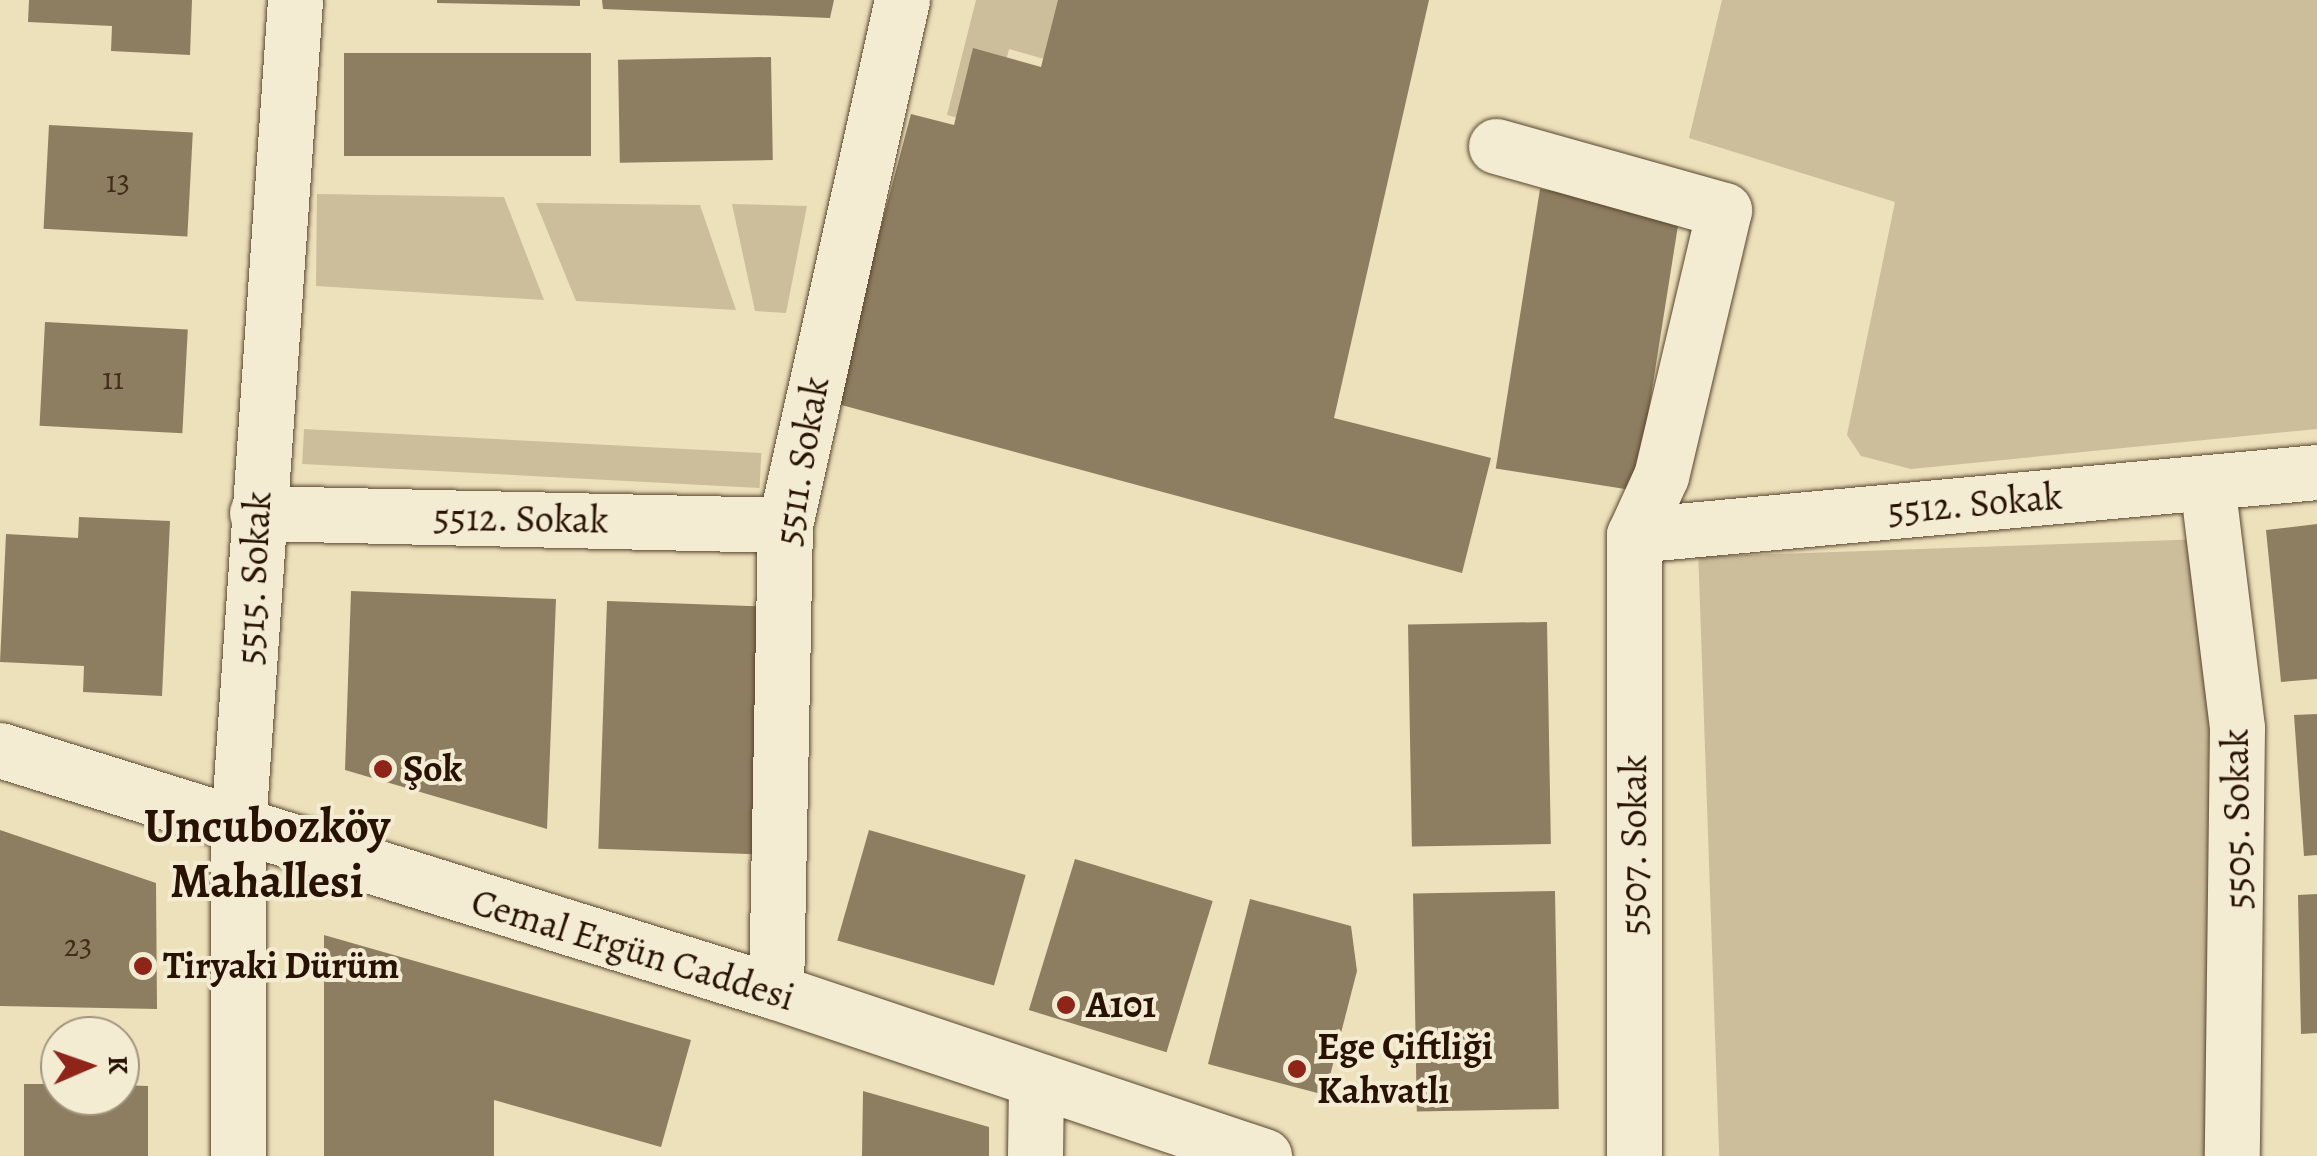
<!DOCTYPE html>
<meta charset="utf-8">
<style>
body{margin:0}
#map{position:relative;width:2317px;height:1156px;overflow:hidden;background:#ede1bb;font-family:Alegreya,serif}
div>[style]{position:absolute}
.green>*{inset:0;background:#ccbe9b;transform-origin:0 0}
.building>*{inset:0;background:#8e7e61;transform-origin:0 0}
.roads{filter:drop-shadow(0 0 2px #59462f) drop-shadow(0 0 2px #59462f)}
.minor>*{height:55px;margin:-27.5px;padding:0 27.5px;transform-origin:27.5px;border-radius:27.5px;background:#f3ecd3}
.dots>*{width:28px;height:28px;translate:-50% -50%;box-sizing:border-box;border:5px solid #f3ecd3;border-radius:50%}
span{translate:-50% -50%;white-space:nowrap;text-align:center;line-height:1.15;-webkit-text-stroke:8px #f3ecd3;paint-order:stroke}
.number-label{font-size:32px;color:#422d18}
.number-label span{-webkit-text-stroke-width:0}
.street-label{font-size:38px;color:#281200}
.poi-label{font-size:38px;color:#281200;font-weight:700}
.left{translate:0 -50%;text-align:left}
.district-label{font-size:48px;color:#281200;font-weight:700}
.north{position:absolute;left:40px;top:1016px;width:100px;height:100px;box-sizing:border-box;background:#f3ecd3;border:2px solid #a2957f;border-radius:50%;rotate:88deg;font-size:28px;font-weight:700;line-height:40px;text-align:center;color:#281200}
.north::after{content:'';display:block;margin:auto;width:35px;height:45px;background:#8f2418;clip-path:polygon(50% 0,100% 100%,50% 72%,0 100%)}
</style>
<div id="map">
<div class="green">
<div style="clip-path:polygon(976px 0,1093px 0,1076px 68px,1009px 49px,990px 126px,947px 115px)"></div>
<div style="clip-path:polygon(1722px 0,2317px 0,2317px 429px,1911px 469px,1861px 456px,1847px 435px,1895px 202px,1689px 138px)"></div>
<div style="clip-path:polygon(317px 194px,504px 197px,544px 300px,316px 286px)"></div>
<div style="clip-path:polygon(536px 203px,700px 205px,736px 310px,576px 301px)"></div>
<div style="clip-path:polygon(732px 204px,807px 206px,786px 313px,755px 311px)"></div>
<div style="left:304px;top:429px;width:458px;height:35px;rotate:3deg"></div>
<div style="left:2205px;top:539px;width:617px;height:507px;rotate:88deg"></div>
</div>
<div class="building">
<div style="clip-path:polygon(29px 0,192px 0,190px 55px,111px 51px,112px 26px,28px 22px)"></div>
<div style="clip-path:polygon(437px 0,580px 0,580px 6px,437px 3px)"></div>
<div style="clip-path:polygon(602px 0,834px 0,830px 18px,603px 9px)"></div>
<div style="clip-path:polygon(1058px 0,1429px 0,1334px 418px,1491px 458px,1462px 573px,834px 403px,911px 114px,954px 125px,973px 48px,1041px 67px)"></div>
<div style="left:344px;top:53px;width:247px;height:103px"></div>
<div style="left:771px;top:57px;width:103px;height:153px;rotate:89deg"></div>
<div style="left:49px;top:125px;width:144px;height:104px;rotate:3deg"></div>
<div style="left:1540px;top:189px;width:142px;height:283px;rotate:9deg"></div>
<div style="left:45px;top:322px;width:143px;height:104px;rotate:3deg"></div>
<div style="clip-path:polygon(79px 517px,170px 521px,162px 696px,83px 692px,84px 666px,0 662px,6px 534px,78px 538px)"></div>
<div style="clip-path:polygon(2317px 524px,2317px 679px,2281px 682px,2266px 530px)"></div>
<div style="clip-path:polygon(351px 591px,556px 599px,547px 829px,345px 770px)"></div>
<div style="left:607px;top:601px;width:157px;height:248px;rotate:2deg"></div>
<div style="left:1547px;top:622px;width:222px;height:139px;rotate:89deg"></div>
<div style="clip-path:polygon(2317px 714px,2317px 855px,2304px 856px,2294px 715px)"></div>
<div style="clip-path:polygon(0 830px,156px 883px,157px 1009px,0 1006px)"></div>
<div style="left:869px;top:830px;width:163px;height:115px;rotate:16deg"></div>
<div style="left:1075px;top:859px;width:144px;height:158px;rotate:17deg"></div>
<div style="left:1555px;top:891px;width:218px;height:142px;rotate:89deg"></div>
<div style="clip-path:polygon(2317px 894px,2317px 1033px,2301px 1034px,2298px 895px)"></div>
<div style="clip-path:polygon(1250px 899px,1351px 926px,1357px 971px,1325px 1095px,1208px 1064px)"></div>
<div style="clip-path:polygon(324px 935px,691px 1040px,661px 1147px,494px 1100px,494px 1156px,324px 1156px)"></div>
<div style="clip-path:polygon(24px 1084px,60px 1084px,60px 1096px,120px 1096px,120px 1085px,148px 1086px,148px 1156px,24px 1156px)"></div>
<div style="clip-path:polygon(863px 1091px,989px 1127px,989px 1156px,862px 1156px)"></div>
</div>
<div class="roads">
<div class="minor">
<div style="left:1496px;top:146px;width:237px;rotate:15.7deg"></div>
<div style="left:1724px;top:210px;width:273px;rotate:103.3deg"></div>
<div style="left:1661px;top:476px;width:65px;rotate:114.6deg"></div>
<div style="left:1634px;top:535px;width:621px;rotate:90deg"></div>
<div style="left:2207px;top:483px;width:247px;rotate:83deg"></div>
<div style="left:2237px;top:728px;width:428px;rotate:90.7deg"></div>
<div style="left:257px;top:513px;width:528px;rotate:1.3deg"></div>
<div style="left:1634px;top:535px;width:686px;rotate:-5.27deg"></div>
<div style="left:0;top:750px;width:813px;rotate:17.32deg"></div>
<div style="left:776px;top:992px;width:515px;rotate:18.58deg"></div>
<div style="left:776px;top:992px;width:467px;rotate:-88.9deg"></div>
<div style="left:785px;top:525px;width:538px;rotate:-77.44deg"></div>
<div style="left:238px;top:1156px;width:330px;rotate:-90deg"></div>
<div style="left:238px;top:826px;width:828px;rotate:-86.05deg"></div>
<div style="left:1035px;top:1156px;width:72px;rotate:-89.2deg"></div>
</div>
</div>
<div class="dots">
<div style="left:383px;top:769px;background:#8f2418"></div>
<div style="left:143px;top:966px;background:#8f2418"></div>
<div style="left:1066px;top:1005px;background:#8f2418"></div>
<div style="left:1297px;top:1069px;background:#8f2418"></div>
</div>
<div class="number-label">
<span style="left:118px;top:181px">13</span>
<span style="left:113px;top:378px">11</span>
<span style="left:78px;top:945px">23</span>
</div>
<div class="street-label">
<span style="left:802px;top:461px;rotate:-80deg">5511. Sokak</span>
<span style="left:1975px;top:504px;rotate:-5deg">5512. Sokak</span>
<span style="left:521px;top:519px;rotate:1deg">5512. Sokak</span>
<span style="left:254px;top:578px;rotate:-87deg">5515. Sokak</span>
<span style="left:2237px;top:819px;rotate:-91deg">5505. Sokak</span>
<span style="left:1634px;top:845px;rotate:-90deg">5507. Sokak</span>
<span style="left:633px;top:950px;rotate:17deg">Cemal Ergün Caddesi</span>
</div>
<div class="poi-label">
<span class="left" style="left:403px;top:769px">Şok</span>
<span class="left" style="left:163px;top:966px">Tiryaki Dürüm</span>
<span class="left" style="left:1086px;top:1005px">A101</span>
<span class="left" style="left:1317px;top:1069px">Ege Çiftliği<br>Kahvatlı</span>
</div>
<div class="district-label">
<span style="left:267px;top:854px">Uncubozköy<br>Mahallesi</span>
</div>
<div class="north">K</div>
</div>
